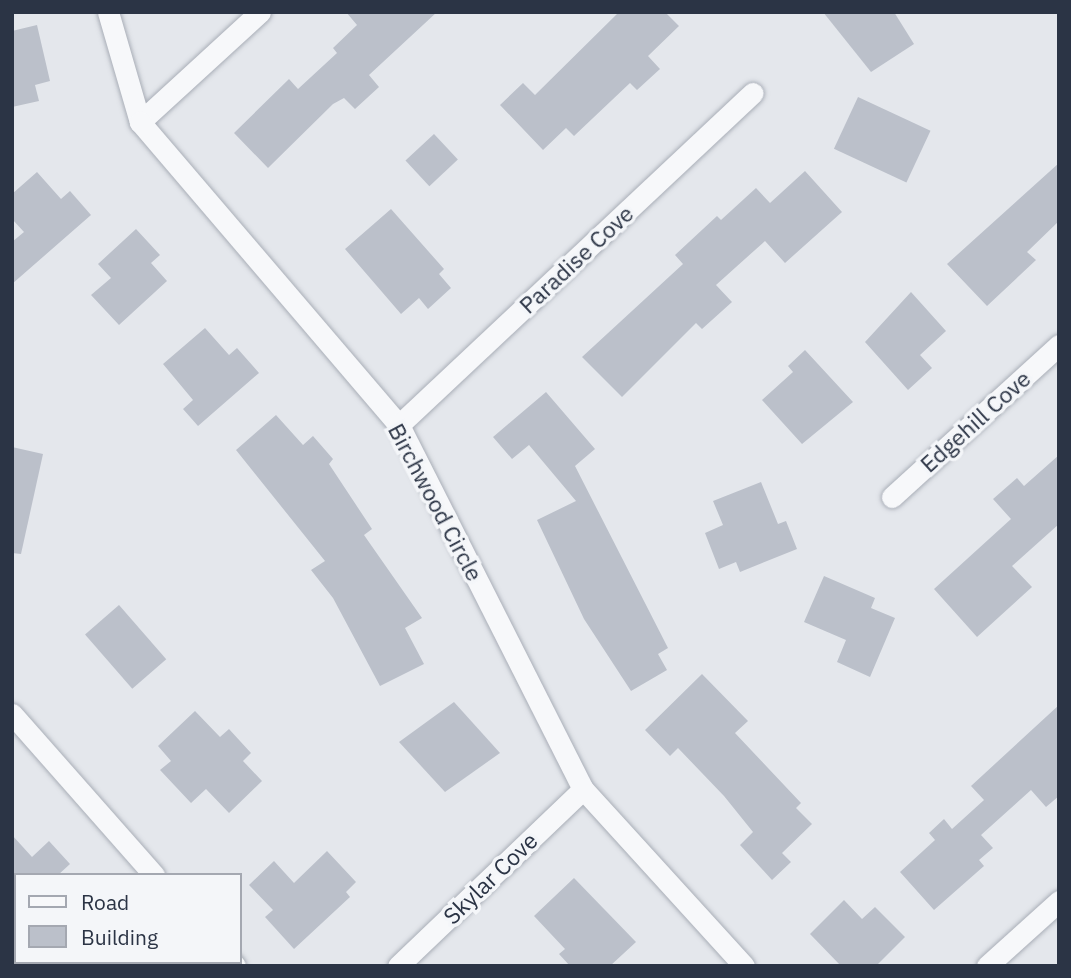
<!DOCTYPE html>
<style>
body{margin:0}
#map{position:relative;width:1071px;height:978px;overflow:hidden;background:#e4e7ec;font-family:"IBM Plex Sans",sans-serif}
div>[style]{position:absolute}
.building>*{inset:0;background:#bbc0ca;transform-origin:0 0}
.roads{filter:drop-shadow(0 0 2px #a9aeb7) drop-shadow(0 0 2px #a9aeb7)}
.minor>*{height:21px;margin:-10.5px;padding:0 10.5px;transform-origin:10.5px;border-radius:10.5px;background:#f7f8fa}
span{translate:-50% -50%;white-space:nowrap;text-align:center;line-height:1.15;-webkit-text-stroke:7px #f4f6f9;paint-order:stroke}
.street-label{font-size:23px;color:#2b3445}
.frame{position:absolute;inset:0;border:14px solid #2b3445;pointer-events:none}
.legend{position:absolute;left:14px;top:873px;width:228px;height:91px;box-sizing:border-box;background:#f4f6f9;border:2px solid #a4a8b1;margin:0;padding:9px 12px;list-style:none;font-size:21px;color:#2b3445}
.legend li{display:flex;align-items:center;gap:14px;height:35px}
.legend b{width:35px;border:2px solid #a4a8b1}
</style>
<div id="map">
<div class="building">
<div style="clip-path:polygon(346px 12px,437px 12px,369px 75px,379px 87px,355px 109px,344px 98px,333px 104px,268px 168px,234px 133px,289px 79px,298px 89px,337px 53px,333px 48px,357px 25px)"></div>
<div style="clip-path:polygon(619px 12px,665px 12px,679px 26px,648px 56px,660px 69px,637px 90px,630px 83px,574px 136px,566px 128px,543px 150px,500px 105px,523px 83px,535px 95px)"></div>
<div style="clip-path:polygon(823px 12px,894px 12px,914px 44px,871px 72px)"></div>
<div style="clip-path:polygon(37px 25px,50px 81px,35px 85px,39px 101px,12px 107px,12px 31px)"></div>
<div style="left:858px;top:97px;width:80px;height:57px;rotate:25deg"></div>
<div style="left:434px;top:134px;width:35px;height:39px;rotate:47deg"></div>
<div style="clip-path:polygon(1059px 163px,1059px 221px,1027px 252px,1036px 260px,987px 306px,947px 264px)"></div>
<div style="clip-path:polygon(805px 171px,842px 212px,785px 263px,765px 241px,716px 285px,732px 302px,702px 329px,696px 323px,622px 397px,582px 357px,683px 264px,675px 255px,717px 216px,721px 220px,756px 188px,770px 203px)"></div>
<div style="clip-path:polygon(37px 172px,61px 199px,70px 191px,91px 215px,12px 284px,12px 242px,24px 232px,12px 219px,12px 194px)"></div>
<div style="clip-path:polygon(391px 209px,444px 269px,439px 274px,451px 288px,428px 309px,419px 298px,401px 314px,345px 249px)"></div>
<div style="clip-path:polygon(136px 229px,160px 255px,151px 263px,167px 281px,119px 325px,91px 295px,111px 278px,98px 264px)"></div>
<div style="clip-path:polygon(911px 292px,946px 331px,920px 355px,932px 368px,908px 390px,865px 342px)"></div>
<div style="clip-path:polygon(205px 328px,229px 355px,237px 348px,259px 373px,198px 426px,183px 409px,193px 400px,163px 364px)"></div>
<div style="clip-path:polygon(805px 350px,853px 402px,802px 444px,762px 400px,793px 372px,788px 366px)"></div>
<div style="clip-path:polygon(546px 392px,595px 449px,575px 466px,668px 648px,658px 654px,667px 670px,631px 691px,584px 619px,537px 520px,576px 501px,529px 445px,512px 459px,493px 437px)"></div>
<div style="clip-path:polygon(276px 415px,303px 445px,313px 436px,333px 459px,329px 464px,372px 529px,364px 535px,422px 618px,405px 628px,424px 664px,380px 686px,333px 598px,311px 570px,325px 561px,236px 450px)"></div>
<div style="clip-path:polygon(12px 447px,43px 454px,21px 554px,12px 553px)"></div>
<div style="clip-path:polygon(1059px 455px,1059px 524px,1012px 566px,1032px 587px,977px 637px,934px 589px,1011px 519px,993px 499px,1017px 478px,1024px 486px)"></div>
<div style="clip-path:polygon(761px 482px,778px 524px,786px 521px,797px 549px,740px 572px,736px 562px,719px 569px,705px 533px,723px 525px,713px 501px)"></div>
<div style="clip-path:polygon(824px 576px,875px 598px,871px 608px,895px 618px,870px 677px,837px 662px,846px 640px,804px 622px)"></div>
<div style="left:119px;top:605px;width:72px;height:45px;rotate:49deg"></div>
<div style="clip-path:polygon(702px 674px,748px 721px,735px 733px,801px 803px,796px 808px,812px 824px,782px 853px,791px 862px,772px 880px,740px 845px,753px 832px,724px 796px,678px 748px,670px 756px,645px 730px)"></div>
<div style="clip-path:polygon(454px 702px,500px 753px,445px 792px,399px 742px)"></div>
<div style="clip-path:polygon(1059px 705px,1059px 796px,1046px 807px,1031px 790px,981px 835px,993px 848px,979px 860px,984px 866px,934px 910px,900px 872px,935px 840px,929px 833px,944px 819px,952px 829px,984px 800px,971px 786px)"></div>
<div style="clip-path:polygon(195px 711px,220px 737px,229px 729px,251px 753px,243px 761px,262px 781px,229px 813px,206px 789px,191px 803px,160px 770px,171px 761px,158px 746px)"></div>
<div style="clip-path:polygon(12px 835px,32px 857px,49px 841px,70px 864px,58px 875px,12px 875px)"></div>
<div style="clip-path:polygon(327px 851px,356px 882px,346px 892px,350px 897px,294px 949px,265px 917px,273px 910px,249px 885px,274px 861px,294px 883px)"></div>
<div style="clip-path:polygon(574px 878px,636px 942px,610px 966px,570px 966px,559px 954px,565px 949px,534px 916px)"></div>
<div style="clip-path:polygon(844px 900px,862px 919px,875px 907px,905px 937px,876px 966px,841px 966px,810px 934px)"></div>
</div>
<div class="roads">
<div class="minor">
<div style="left:108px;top:12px;width:115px;rotate:73.8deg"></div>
<div style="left:260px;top:12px;width:163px;rotate:137.5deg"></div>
<div style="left:140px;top:122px;width:399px;rotate:49.5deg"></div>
<div style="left:399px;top:425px;width:408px;rotate:63.2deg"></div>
<div style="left:583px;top:789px;width:239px;rotate:47.7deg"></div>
<div style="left:399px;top:425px;width:485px;rotate:-43.2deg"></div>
<div style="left:892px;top:497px;width:226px;rotate:-42.3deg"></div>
<div style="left:12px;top:714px;width:215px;rotate:48.6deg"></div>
<div style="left:232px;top:962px;width:5px;rotate:53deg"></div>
<div style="left:398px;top:966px;width:256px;rotate:-43.7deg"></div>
<div style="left:987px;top:966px;width:97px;rotate:-42.1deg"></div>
</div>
</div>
<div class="street-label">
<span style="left:576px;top:259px;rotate:-43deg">Paradise Cove</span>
<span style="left:975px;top:421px;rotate:-42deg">Edgehill Cove</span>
<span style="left:436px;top:502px;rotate:62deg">Birchwood Circle</span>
<span style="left:490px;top:878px;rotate:-44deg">Skylar Cove</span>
</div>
<div class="frame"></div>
<ul class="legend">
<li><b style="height:9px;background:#f7f8fa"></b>Road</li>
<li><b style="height:19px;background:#bbc0ca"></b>Building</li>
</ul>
</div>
